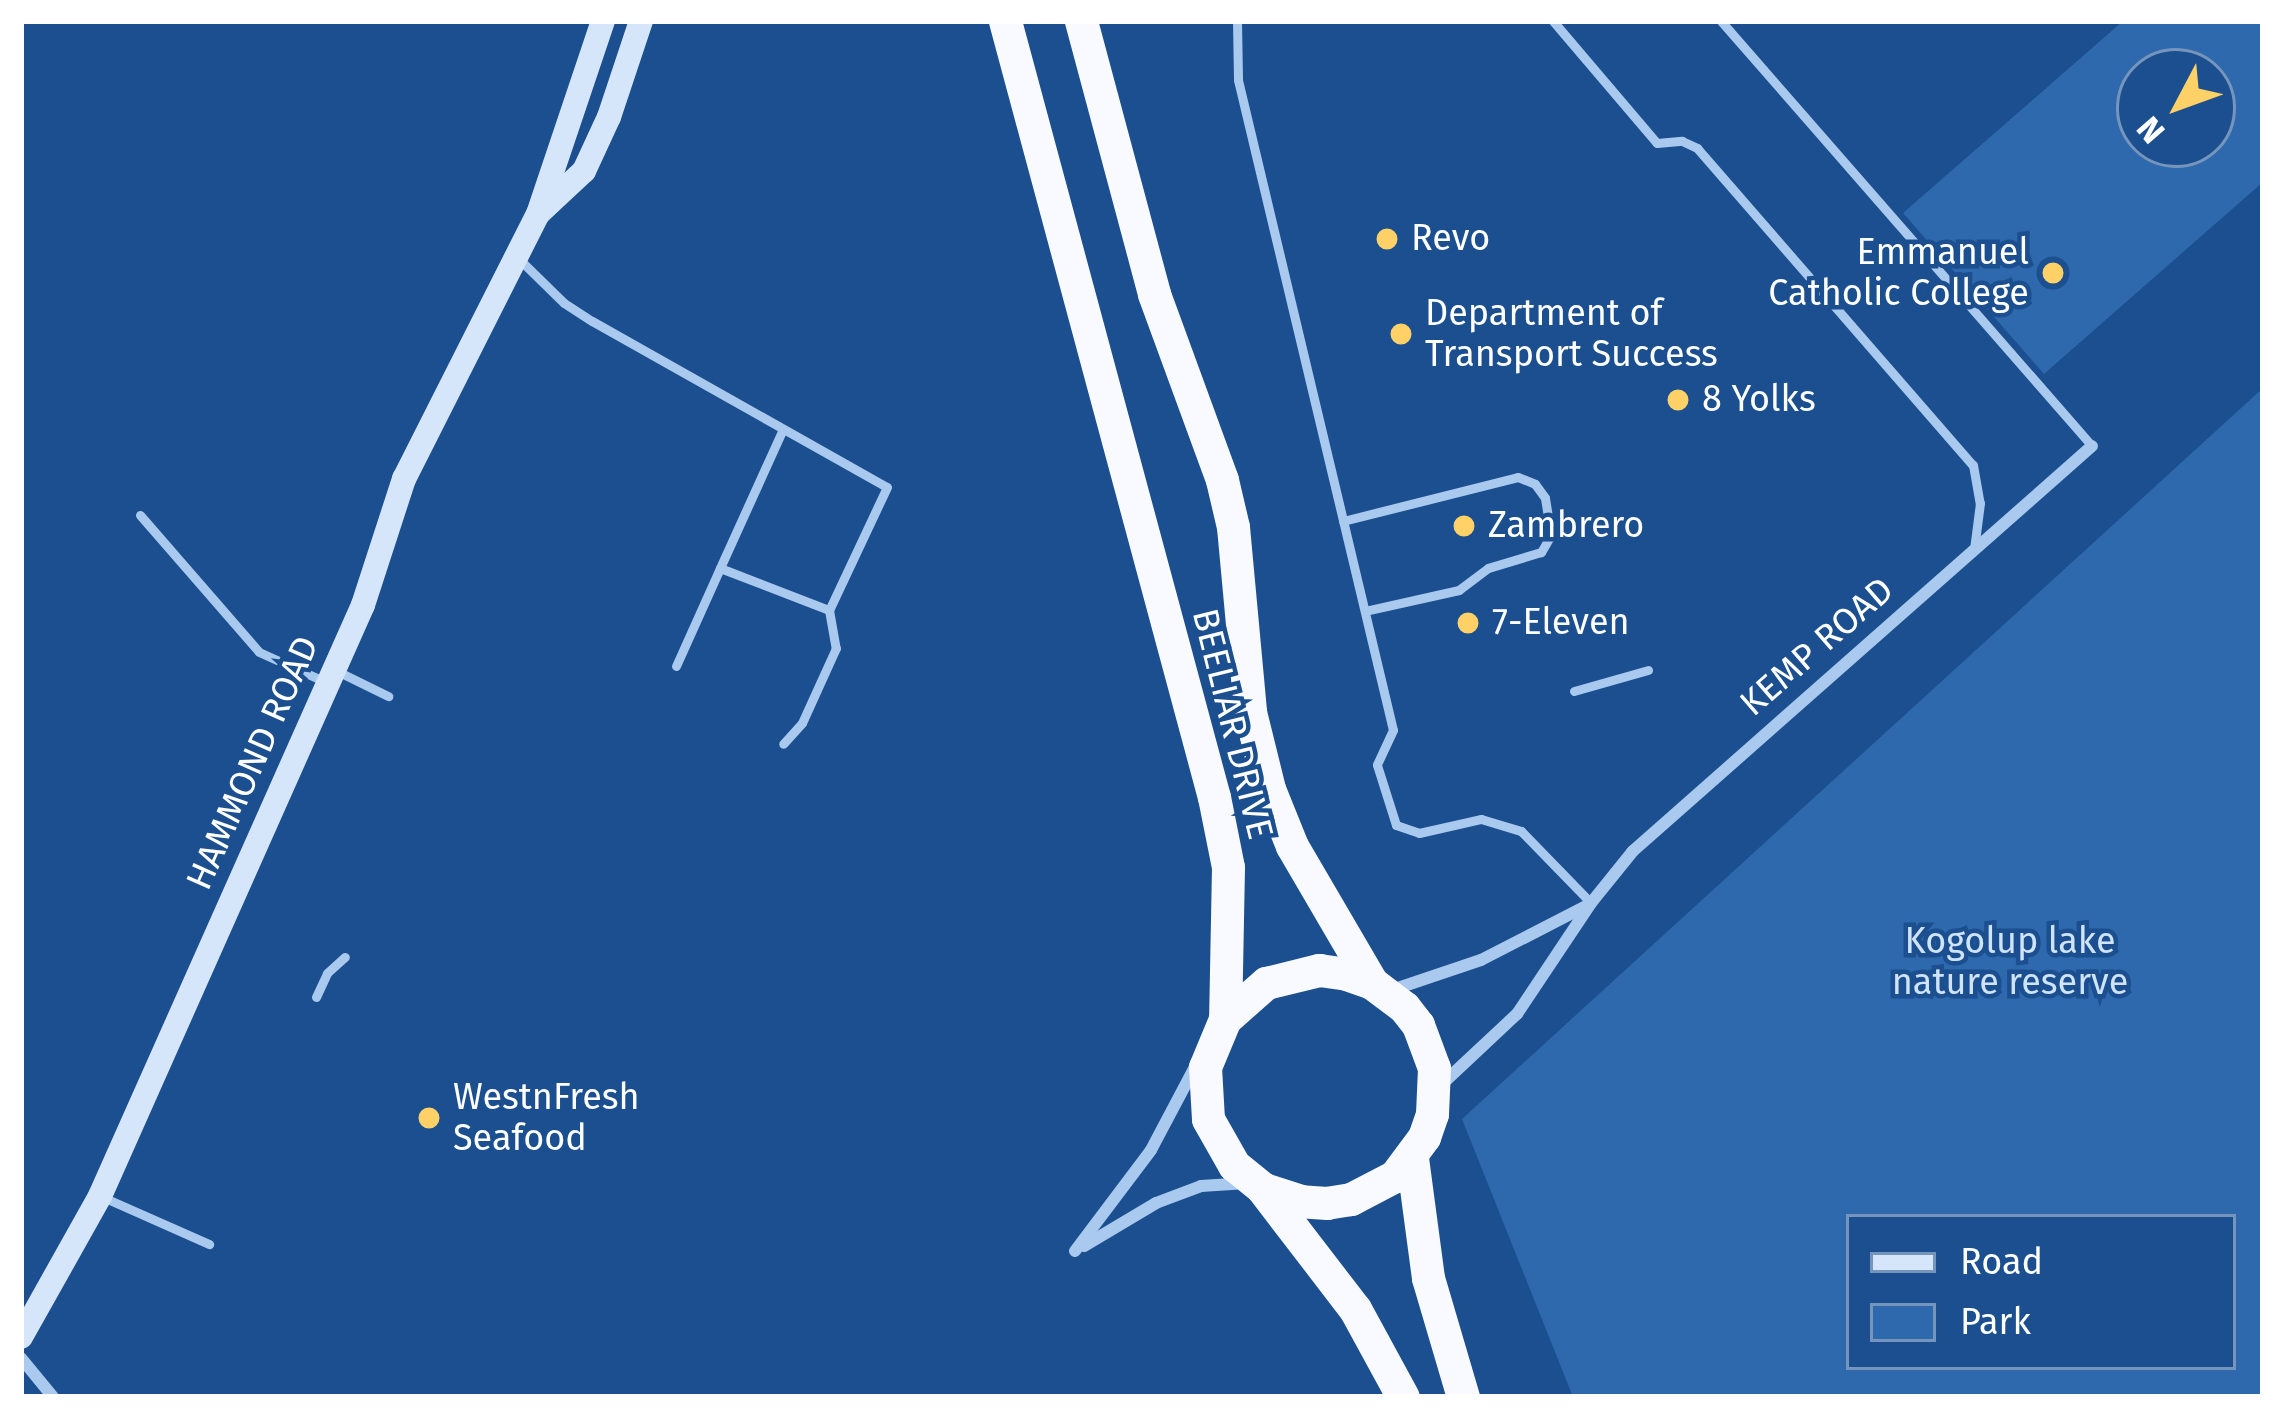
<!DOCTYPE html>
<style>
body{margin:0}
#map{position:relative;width:2284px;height:1418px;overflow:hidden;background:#1b4f8f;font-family:"Fira Sans",sans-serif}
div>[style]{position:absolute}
.green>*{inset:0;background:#2e69ad}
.service>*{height:9px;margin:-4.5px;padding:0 4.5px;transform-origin:4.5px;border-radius:4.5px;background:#a9c9ee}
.minor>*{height:12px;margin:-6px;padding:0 6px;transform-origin:6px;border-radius:6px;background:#a9c9ee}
.secondary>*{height:24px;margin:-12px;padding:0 12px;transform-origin:12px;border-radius:12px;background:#d6e6fa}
.trunk>*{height:33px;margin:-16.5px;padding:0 16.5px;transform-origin:16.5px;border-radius:16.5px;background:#f8faff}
.dots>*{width:33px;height:33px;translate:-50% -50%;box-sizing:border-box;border:6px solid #1b4f8f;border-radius:50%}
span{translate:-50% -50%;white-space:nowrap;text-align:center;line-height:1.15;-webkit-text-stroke:9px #1b4f8f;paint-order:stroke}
.poi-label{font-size:36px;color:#fff}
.left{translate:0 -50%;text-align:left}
.right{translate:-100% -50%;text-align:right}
.street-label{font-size:36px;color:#fff}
.park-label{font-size:36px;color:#cfe3fa}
.frame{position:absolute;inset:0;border:24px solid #fff;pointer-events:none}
.legend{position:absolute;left:1846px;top:1214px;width:390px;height:156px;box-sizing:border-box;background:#1b4f8f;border:3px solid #7695bc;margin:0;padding:15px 21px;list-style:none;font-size:36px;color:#fff}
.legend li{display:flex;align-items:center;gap:24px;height:60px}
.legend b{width:60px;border:3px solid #7695bc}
.north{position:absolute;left:2116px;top:48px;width:120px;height:120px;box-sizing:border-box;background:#1b4f8f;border:3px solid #7695bc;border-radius:50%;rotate:229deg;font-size:33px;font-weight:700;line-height:48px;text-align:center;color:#fff}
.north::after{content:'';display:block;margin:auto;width:42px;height:54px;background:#ffd166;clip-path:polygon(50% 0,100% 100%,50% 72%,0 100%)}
</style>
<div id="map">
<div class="green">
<div style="clip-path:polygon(evenodd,2123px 21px,2263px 22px,2263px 182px,2044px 374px,1903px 213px,2123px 21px,2140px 72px,2212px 72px,2212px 144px,2140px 144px,2140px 72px)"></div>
<div style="clip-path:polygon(evenodd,2263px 388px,2263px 1397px,1573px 1397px,1462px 1119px,2263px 388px,2233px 1217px,2233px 1367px,1849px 1367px,1849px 1217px,2233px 1217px)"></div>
</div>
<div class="service">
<div style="left:1237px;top:21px;width:59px;rotate:89deg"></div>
<div style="left:1238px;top:80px;width:668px;rotate:76.59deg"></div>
<div style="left:1393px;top:730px;width:38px;rotate:115deg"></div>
<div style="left:1377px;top:765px;width:63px;rotate:72.4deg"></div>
<div style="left:1396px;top:825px;width:24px;rotate:19deg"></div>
<div style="left:1419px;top:833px;width:64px;rotate:-12.7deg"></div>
<div style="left:1481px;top:819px;width:42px;rotate:16.7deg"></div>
<div style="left:1521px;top:831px;width:100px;rotate:45.8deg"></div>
<div style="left:1553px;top:21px;width:160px;rotate:49.6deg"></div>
<div style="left:1657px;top:143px;width:25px;rotate:-5deg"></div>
<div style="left:1682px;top:141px;width:17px;rotate:25deg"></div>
<div style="left:1697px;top:148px;width:420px;rotate:49deg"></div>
<div style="left:1973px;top:465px;width:39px;rotate:80deg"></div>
<div style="left:1980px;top:503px;width:46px;rotate:97.4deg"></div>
<div style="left:1721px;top:21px;width:564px;rotate:48.88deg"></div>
<div style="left:518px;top:258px;width:64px;rotate:44.4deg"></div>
<div style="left:564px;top:303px;width:33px;rotate:33deg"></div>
<div style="left:592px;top:321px;width:338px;rotate:29.4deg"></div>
<div style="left:887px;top:487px;width:136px;rotate:115.2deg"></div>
<div style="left:829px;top:610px;width:39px;rotate:80deg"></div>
<div style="left:836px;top:648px;width:82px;rotate:114.4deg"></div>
<div style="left:802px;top:723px;width:28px;rotate:132deg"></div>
<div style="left:783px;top:429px;width:153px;rotate:114.4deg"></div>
<div style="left:720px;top:568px;width:117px;rotate:21.1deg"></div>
<div style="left:140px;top:515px;width:181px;rotate:49deg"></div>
<div style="left:259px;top:652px;width:76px;rotate:24.2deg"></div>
<div style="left:1343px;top:521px;width:180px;rotate:-14.1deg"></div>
<div style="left:1518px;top:477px;width:18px;rotate:22deg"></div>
<div style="left:1535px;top:484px;width:17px;rotate:54deg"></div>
<div style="left:1545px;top:498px;width:37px;rotate:81deg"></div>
<div style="left:1551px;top:535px;width:20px;rotate:120deg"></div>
<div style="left:1541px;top:552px;width:55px;rotate:163.2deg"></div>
<div style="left:1488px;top:568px;width:36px;rotate:143deg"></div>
<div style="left:1459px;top:590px;width:96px;rotate:167.4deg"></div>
<div style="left:676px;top:666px;width:107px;rotate:-65.8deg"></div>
<div style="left:339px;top:672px;width:55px;rotate:26.1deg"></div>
<div style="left:1574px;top:691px;width:77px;rotate:-15.8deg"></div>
<div style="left:316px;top:997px;width:26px;rotate:-65deg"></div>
<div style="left:327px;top:973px;width:24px;rotate:-42deg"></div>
<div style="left:105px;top:1198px;width:114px;rotate:23.9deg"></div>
</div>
<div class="minor">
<div style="left:1389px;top:991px;width:97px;rotate:-18.6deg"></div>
<div style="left:1481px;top:960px;width:123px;rotate:-27.2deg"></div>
<div style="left:1441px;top:1085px;width:104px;rotate:-43.1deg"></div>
<div style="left:1517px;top:1014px;width:133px;rotate:-56.3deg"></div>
<div style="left:1591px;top:903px;width:67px;rotate:-51.1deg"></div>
<div style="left:1633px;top:851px;width:612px;rotate:-41.42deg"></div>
<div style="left:1084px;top:1246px;width:84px;rotate:-30.8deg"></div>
<div style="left:1156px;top:1203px;width:48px;rotate:-20.7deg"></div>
<div style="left:1201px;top:1186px;width:46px;rotate:-3.7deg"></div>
<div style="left:1075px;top:1251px;width:126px;rotate:-53deg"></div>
<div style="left:1151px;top:1150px;width:94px;rotate:-62.1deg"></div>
<div style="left:21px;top:1358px;width:50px;rotate:50.6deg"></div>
</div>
<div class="secondary">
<div style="left:540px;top:212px;width:60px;rotate:-43deg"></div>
<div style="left:584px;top:171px;width:60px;rotate:-65.2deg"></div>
<div style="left:609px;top:117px;width:101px;rotate:-71.6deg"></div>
<div style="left:21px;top:1337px;width:162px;rotate:-60.7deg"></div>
<div style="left:100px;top:1196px;width:647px;rotate:-66.01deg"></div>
<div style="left:363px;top:605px;width:133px;rotate:-72deg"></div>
<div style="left:404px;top:479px;width:297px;rotate:-63.2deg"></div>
<div style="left:538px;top:214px;width:204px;rotate:-71.4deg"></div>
</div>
<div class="trunk">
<div style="left:1005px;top:21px;width:804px;rotate:74.93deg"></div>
<div style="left:1214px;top:797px;width:71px;rotate:78.7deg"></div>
<div style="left:1228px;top:867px;width:152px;rotate:91.1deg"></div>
<div style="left:1225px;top:1019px;width:52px;rotate:112.6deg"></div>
<div style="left:1205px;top:1067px;width:52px;rotate:86.7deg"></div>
<div style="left:1208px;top:1119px;width:53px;rotate:60.5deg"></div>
<div style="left:1234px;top:1165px;width:36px;rotate:39deg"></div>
<div style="left:1262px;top:1188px;width:153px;rotate:52.5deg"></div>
<div style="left:1355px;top:1309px;width:100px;rotate:61.4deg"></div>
<div style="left:1081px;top:21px;width:283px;rotate:75deg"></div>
<div style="left:1154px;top:294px;width:198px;rotate:69.9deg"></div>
<div style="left:1222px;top:480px;width:48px;rotate:76.8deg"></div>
<div style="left:1233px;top:527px;width:186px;rotate:84.7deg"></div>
<div style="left:1250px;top:712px;width:79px;rotate:76.1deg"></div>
<div style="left:1269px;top:789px;width:61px;rotate:68deg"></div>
<div style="left:1292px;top:846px;width:159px;rotate:59.7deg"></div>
<div style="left:1225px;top:1019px;width:55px;rotate:-41.3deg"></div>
<div style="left:1266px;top:983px;width:55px;rotate:-13.8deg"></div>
<div style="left:1319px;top:970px;width:27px;rotate:8deg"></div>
<div style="left:1346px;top:974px;width:28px;rotate:19deg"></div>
<div style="left:1372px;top:983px;width:40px;rotate:37deg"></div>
<div style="left:1404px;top:1007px;width:23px;rotate:52deg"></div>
<div style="left:1418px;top:1025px;width:46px;rotate:69.6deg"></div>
<div style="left:1434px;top:1068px;width:46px;rotate:92.5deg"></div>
<div style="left:1432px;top:1114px;width:24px;rotate:109deg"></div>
<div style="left:1424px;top:1137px;width:49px;rotate:126.6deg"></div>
<div style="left:1395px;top:1176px;width:50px;rotate:152.4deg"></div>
<div style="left:1351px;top:1199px;width:24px;rotate:171deg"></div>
<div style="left:1327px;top:1203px;width:26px;rotate:-176deg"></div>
<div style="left:1301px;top:1201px;width:39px;rotate:-162deg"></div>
<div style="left:1412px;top:1158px;width:121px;rotate:82.4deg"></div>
<div style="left:1428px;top:1278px;width:124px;rotate:73.6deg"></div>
</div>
<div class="dots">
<div style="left:1387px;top:239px;background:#ffd166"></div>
<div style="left:2053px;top:273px;background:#ffd166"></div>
<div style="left:1401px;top:334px;background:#ffd166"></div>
<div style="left:1678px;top:400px;background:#ffd166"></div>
<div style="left:1464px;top:526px;background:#ffd166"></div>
<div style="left:1468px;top:623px;background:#ffd166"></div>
<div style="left:429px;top:1118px;background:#ffd166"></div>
</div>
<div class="poi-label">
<span class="left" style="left:1411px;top:239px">Revo</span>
<span class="right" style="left:2029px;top:273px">Emmanuel<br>Catholic College</span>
<span class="left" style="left:1425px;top:334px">Department of<br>Transport Success</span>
<span class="left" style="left:1702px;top:400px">8 Yolks</span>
<span class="left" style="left:1488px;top:526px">Zambrero</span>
<span class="left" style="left:1492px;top:623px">7-Eleven</span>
<span class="left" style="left:453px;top:1118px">WestnFresh<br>Seafood</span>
</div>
<div class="street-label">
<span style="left:1817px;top:647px;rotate:-41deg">KEMP ROAD</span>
<span style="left:1232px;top:724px;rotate:76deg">BEELIAR DRIVE</span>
<span style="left:253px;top:763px;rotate:-66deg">HAMMOND ROAD</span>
</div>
<div class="park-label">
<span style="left:2010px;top:962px">Kogolup lake<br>nature reserve</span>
</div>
<div class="frame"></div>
<ul class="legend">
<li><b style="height:15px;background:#d6e6fa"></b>Road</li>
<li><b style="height:33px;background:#2e69ad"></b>Park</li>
</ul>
<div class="north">N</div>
</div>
